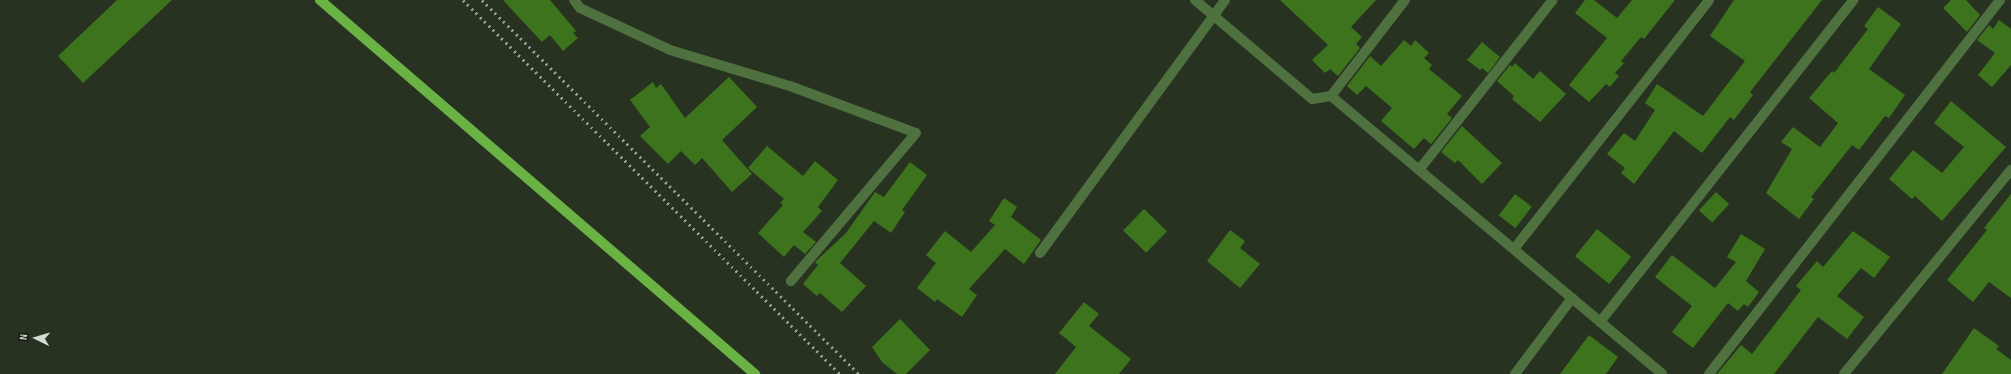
<!DOCTYPE html>
<style>
body{margin:0}
#map{position:relative;width:2011px;height:374px;overflow:hidden;background:#273221;font-family:"Sofia Sans Condensed",sans-serif}
div>[style]{position:absolute}
.building>*{inset:0;background:#3e731e;transform-origin:0 0}
.minor>*{height:10px;margin:-5px;padding:0 5px;transform-origin:5px;border-radius:5px;background:#4f713f}
.primary>*{height:10px;margin:-5px;padding:0 5px;transform-origin:5px;border-radius:5px;background:#6bb245}
.rail>*{height:3px;margin-top:-1.5px;transform-origin:0;background:repeating-linear-gradient(90deg,#959e90 0 2px,transparent 0 6px)}
span{translate:-50% -50%;white-space:nowrap;text-align:center;line-height:1.15;-webkit-text-stroke:3px #131811;paint-order:stroke}
.north{position:absolute;left:16px;top:318px;width:40px;height:40px;-webkit-text-stroke:3px #131811;paint-order:stroke;rotate:275deg;font-size:11px;font-weight:700;line-height:16px;text-align:center;color:#d4dbd0}
.north::after{content:'';display:block;margin:auto;width:14px;height:18px;background:#d4dbd0;clip-path:polygon(50% 0,100% 100%,50% 72%,0 100%)}
</style>
<div id="map">
<div class="building">
<div style="clip-path:polygon(117px 0,172px 0,83px 83px,58px 56px)"></div>
<div style="clip-path:polygon(503px 0,550px 0,576px 31px,573px 33px,578px 38px,563px 51px,550px 35px,542px 42px)"></div>
<div style="clip-path:polygon(1280px 0,1376px 0,1351px 27px,1362px 37px,1356px 44px,1360px 48px,1338px 76px,1330px 69px,1325px 73px,1312px 60px,1328px 45px)"></div>
<div style="clip-path:polygon(1585px 0,1594px 0,1617px 18px,1632px 0,1675px 0,1644px 39px,1641px 37px,1621px 61px,1624px 63px,1615px 73px,1619px 76px,1610px 87px,1606px 84px,1589px 102px,1569px 85px,1607px 38px,1575px 13px)"></div>
<div style="clip-path:polygon(1734px 0,1822px 0,1750px 92px,1753px 95px,1734px 120px,1730px 117px,1702px 153px,1674px 131px,1634px 184px,1621px 173px,1625px 168px,1607px 154px,1624px 133px,1635px 141px,1655px 110px,1645px 103px,1657px 84px,1703px 116px,1745px 61px,1710px 36px)"></div>
<div style="clip-path:polygon(1951px 0,1966px 0,1980px 15px,1967px 32px,1943px 8px)"></div>
<div style="clip-path:polygon(1878px 7px,1901px 24px,1869px 69px,1905px 95px,1889px 118px,1885px 116px,1859px 150px,1852px 145px,1811px 197px,1814px 199px,1799px 219px,1766px 193px,1792px 149px,1781px 142px,1793px 127px,1820px 147px,1838px 123px,1809px 98px,1832px 71px,1834px 73px,1868px 29px,1864px 26px)"></div>
<div style="clip-path:polygon(1999px 20px,2011px 29px,2011px 65px,1992px 87px,1978px 75px,1995px 53px,1977px 40px,1989px 25px,1993px 29px)"></div>
<div style="clip-path:polygon(1404px 40px,1411px 46px,1415px 40px,1429px 53px,1424px 58px,1432px 65px,1429px 69px,1462px 96px,1447px 114px,1452px 118px,1431px 144px,1424px 138px,1414px 149px,1381px 121px,1392px 108px,1366px 86px,1357px 95px,1347px 86px,1370px 56px,1381px 66px)"></div>
<div style="clip-path:polygon(1482px 42px,1500px 57px,1488px 73px,1482px 68px,1480px 70px,1467px 60px)"></div>
<div style="clip-path:polygon(1515px 63px,1533px 79px,1540px 71px,1566px 94px,1540px 122px,1512px 99px,1514px 96px,1497px 81px,1510px 65px,1512px 67px)"></div>
<div style="clip-path:polygon(729px 77px,757px 107px,722px 140px,752px 174px,732px 192px,702px 158px,695px 165px,681px 151px,668px 164px,640px 136px,650px 127px,630px 100px,653px 82px,656px 88px,661px 84px,685px 118px)"></div>
<div style="clip-path:polygon(1951px 101px,2006px 147px,1942px 221px,1915px 196px,1912px 199px,1889px 179px,1913px 150px,1942px 173px,1964px 147px,1934px 123px)"></div>
<div style="clip-path:polygon(1462px 126px,1502px 163px,1482px 184px,1458px 160px,1455px 163px,1441px 152px)"></div>
<div style="clip-path:polygon(767px 146px,803px 176px,815px 161px,838px 180px,818px 207px,822px 211px,803px 232px,816px 242px,805px 254px,794px 245px,784px 257px,758px 233px,783px 205px,780px 203px,784px 199px,748px 168px)"></div>
<div style="clip-path:polygon(910px 162px,927px 175px,902px 210px,905px 212px,891px 233px,874px 221px,840px 263px,866px 286px,842px 312px,820px 293px,817px 296px,803px 284px,818px 265px,815px 262px,846px 233px,875px 192px,884px 197px)"></div>
<div style="left:1716px;top:192px;width:18px;height:25px;rotate:43deg"></div>
<div style="left:1515px;top:194px;width:21px;height:27px;rotate:37deg"></div>
<div style="clip-path:polygon(2011px 194px,2011px 298px,1989px 282px,1973px 302px,1947px 280px,1987px 230px,1984px 228px)"></div>
<div style="clip-path:polygon(1004px 198px,1017px 207px,1011px 217px,1041px 240px,1024px 264px,1005px 249px,969px 289px,977px 295px,962px 317px,937px 299px,935px 302px,917px 288px,936px 263px,926px 255px,945px 231px,971px 252px,995px 225px,989px 221px)"></div>
<div style="left:1144px;top:209px;width:32px;height:30px;rotate:44deg"></div>
<div style="left:1597px;top:229px;width:44px;height:35px;rotate:39deg"></div>
<div style="clip-path:polygon(1230px 230px,1245px 241px,1240px 248px,1260px 264px,1240px 288px,1207px 261px)"></div>
<div style="clip-path:polygon(1853px 231px,1890px 257px,1874px 278px,1861px 268px,1837px 296px,1864px 317px,1847px 339px,1818px 317px,1774px 374px,1717px 374px,1741px 345px,1752px 354px,1801px 290px,1796px 286px,1817px 261px,1823px 267px)"></div>
<div style="clip-path:polygon(1741px 234px,1765px 249px,1746px 281px,1759px 292px,1748px 307px,1744px 304px,1738px 311px,1728px 303px,1693px 348px,1672px 332px,1692px 306px,1655px 277px,1672px 255px,1715px 288px,1736px 262px,1727px 257px)"></div>
<div style="clip-path:polygon(1084px 302px,1099px 314px,1089px 326px,1131px 359px,1119px 374px,1055px 374px,1076px 347px,1059px 333px)"></div>
<div style="clip-path:polygon(900px 319px,930px 350px,906px 374px,897px 374px,882px 362px,872px 347px)"></div>
<div style="clip-path:polygon(1974px 328px,1999px 346px,1996px 349px,2011px 360px,2011px 374px,1942px 374px)"></div>
<div style="clip-path:polygon(1589px 335px,1618px 357px,1606px 374px,1560px 374px)"></div>
</div>
<div class="minor">
<div style="left:574px;top:0;width:10px;rotate:53deg"></div>
<div style="left:580px;top:8px;width:99px;rotate:25deg"></div>
<div style="left:670px;top:50px;width:125px;rotate:16.7deg"></div>
<div style="left:790px;top:86px;width:134px;rotate:20.5deg"></div>
<div style="left:916px;top:133px;width:194px;rotate:130.2deg"></div>
<div style="left:1195px;top:0;width:153px;rotate:40.2deg"></div>
<div style="left:1312px;top:99px;width:19px;rotate:-9deg"></div>
<div style="left:1331px;top:96px;width:121px;rotate:-52.4deg"></div>
<div style="left:1331px;top:96px;width:432px;rotate:40deg"></div>
<div style="left:1419px;top:170px;width:216px;rotate:-51.8deg"></div>
<div style="left:1514px;top:249px;width:316px;rotate:-51.9deg"></div>
<div style="left:1040px;top:253px;width:313px;rotate:-53.8deg"></div>
<div style="left:1600px;top:322px;width:410px;rotate:-51.8deg"></div>
<div style="left:1515px;top:374px;width:95px;rotate:-53.1deg"></div>
<div style="left:1709px;top:374px;width:474px;rotate:-52.1deg"></div>
<div style="left:1844px;top:374px;width:264px;rotate:-50.7deg"></div>
</div>
<div class="primary">
<div style="left:320px;top:0;width:574px;rotate:40.69deg"></div>
</div>
<div class="rail">
<div style="left:463px;top:0;width:531px;rotate:44.77deg"></div>
<div style="left:482px;top:0;width:531px;rotate:44.77deg"></div>
</div>
<div class="north">N</div>
</div>
